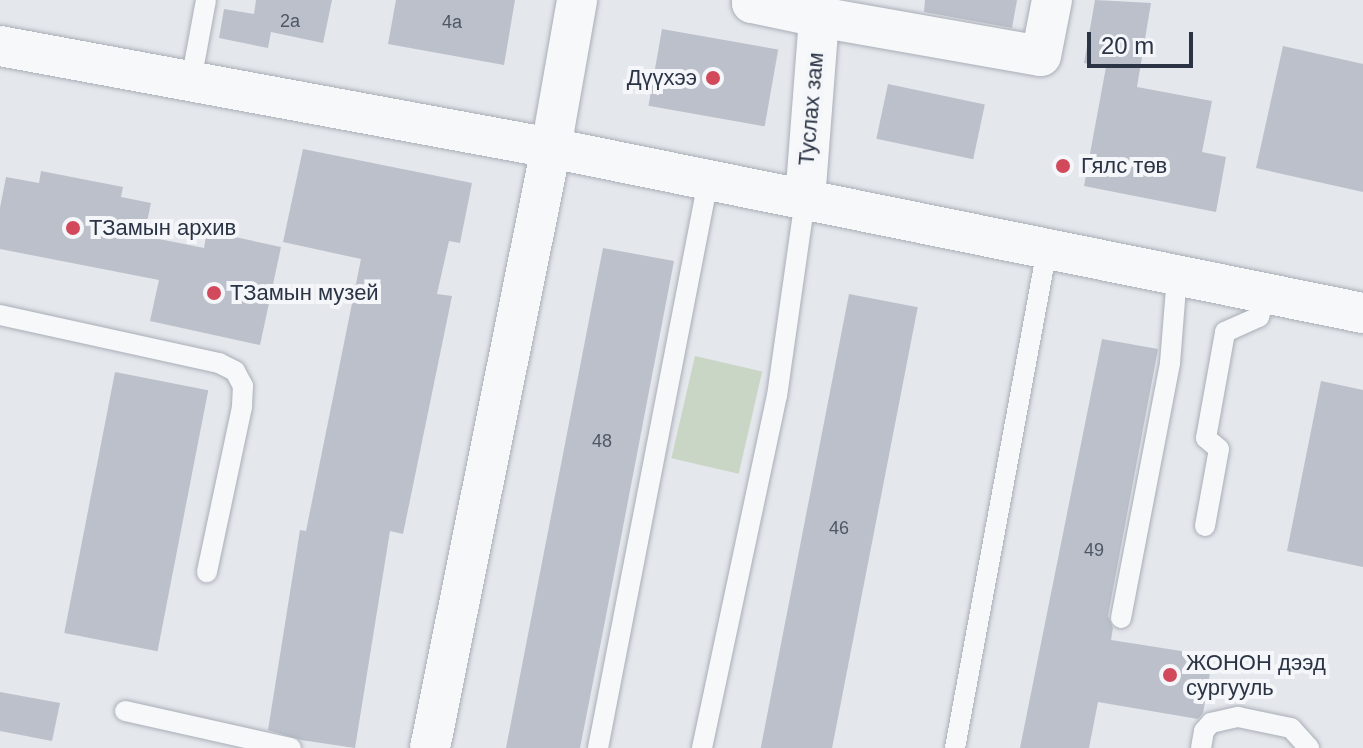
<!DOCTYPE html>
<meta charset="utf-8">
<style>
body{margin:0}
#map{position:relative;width:1363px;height:748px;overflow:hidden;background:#e4e7ec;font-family:Helvetica,sans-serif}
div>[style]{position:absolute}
.green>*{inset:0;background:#c9d6c5;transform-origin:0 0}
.building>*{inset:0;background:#bbc0ca;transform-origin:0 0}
.roads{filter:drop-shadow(0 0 2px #a9aeb7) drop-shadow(0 0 2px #a9aeb7)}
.service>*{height:20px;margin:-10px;padding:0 10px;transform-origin:10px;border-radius:10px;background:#f7f8fa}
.minor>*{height:40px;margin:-20px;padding:0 20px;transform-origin:20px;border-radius:20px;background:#f7f8fa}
.dots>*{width:22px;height:22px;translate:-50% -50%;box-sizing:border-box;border:4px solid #f4f6f9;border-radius:50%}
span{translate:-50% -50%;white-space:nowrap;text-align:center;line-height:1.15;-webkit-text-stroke:8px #f4f6f9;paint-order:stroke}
.number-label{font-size:18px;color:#4f5766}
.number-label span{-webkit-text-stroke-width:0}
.poi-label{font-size:22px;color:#2b3445}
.right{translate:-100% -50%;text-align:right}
.left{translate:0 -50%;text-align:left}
.street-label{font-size:22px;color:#2b3445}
.scale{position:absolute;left:1087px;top:32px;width:106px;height:36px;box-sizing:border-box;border:4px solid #2b3445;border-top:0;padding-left:10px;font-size:24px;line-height:28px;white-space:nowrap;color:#2b3445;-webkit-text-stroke:6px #f4f6f9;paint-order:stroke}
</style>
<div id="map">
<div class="green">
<div style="left:695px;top:356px;width:69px;height:105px;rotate:13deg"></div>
</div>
<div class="building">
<div style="clip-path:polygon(256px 0,332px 0,323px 43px,271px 32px,268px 48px,219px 38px,224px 9px,254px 14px)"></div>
<div style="clip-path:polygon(396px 0,515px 0,504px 65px,388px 44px)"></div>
<div style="clip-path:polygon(925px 0,1017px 0,1012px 28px,924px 12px)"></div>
<div style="clip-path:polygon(1095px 0,1151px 3px,1137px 87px,1212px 101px,1202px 152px,1226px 157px,1216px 212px,1084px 186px,1106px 67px,1084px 63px)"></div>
<div style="left:662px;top:29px;width:118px;height:78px;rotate:10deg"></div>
<div style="clip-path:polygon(1283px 46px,1363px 64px,1363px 192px,1256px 168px)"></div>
<div style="left:888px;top:84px;width:99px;height:56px;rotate:12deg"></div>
<div style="clip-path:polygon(303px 149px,472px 183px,460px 243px,449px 241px,437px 294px,452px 296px,403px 534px,390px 531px,355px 748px,301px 740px,268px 730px,300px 530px,306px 531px,361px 259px,283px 242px)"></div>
<div style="clip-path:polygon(41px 171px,123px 187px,121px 197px,151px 203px,144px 236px,204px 248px,207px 231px,281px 247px,260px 345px,150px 321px,159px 280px,0 249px,0 208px,6px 177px,39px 183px)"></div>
<div style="clip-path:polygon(603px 248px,674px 261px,605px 621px,580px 748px,506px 748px)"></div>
<div style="left:849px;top:294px;width:70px;height:463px;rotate:11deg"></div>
<div style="clip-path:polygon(1102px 339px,1158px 349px,1108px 616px,1113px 628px,1111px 640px,1213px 656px,1203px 713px,1198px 719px,1098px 702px,1089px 748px,1020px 748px)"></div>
<div style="left:115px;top:372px;width:95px;height:266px;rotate:11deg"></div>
<div style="clip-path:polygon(1321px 381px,1363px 390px,1363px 567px,1287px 551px)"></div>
<div style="clip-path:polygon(0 692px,60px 703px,52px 741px,0 731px)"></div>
</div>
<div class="roads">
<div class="service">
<div style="left:191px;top:81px;width:82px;rotate:-79.5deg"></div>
<div style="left:0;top:315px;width:224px;rotate:12.4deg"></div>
<div style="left:219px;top:363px;width:18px;rotate:27deg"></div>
<div style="left:235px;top:371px;width:17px;rotate:62deg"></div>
<div style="left:243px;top:386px;width:21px;rotate:93deg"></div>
<div style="left:242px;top:407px;width:169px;rotate:102deg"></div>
<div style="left:1205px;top:526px;width:78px;rotate:-79.7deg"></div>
<div style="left:1219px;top:449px;width:17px;rotate:-140deg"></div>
<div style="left:1206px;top:438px;width:108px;rotate:-79.8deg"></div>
<div style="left:1225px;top:332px;width:37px;rotate:-24deg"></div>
<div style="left:1259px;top:317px;width:25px;rotate:-76deg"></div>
<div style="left:1121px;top:618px;width:260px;rotate:-79.1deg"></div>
<div style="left:1170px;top:363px;width:87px;rotate:-85.4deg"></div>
<div style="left:125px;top:711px;width:170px;rotate:12.6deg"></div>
<div style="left:598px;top:748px;width:578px;rotate:-79.02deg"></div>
<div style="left:702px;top:748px;width:360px;rotate:-78deg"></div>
<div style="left:777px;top:396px;width:198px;rotate:-81.9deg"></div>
<div style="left:955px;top:748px;width:507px;rotate:-79.55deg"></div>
<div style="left:1201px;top:748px;width:17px;rotate:-80deg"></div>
<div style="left:1204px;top:731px;width:11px;rotate:-49deg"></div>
<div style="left:1211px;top:723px;width:28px;rotate:-13deg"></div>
<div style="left:1238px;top:717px;width:54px;rotate:11.7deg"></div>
<div style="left:1291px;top:728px;width:27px;rotate:48deg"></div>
</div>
<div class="minor">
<div style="left:752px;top:0;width:3px;rotate:90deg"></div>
<div style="left:752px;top:3px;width:68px;rotate:11.8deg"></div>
<div style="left:819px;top:17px;width:225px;rotate:10deg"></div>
<div style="left:1041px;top:56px;width:57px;rotate:-78.9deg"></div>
<div style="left:0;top:46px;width:560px;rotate:10.49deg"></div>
<div style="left:551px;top:148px;width:829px;rotate:11.49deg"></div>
<div style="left:805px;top:200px;width:184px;rotate:-85.6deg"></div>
<div style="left:430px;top:748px;width:612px;rotate:-78.6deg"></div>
<div style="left:551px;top:148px;width:150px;rotate:-80deg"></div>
</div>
</div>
<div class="dots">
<div style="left:713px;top:78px;background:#d1495b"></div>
<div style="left:1063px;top:166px;background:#d1495b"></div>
<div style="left:73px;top:228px;background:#d1495b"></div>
<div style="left:214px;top:293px;background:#d1495b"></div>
<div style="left:1170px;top:675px;background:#d1495b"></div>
</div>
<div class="number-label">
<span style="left:290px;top:21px">2а</span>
<span style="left:452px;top:22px">4a</span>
<span style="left:602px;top:441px">48</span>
<span style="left:839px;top:528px">46</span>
<span style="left:1094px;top:550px">49</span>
</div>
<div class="poi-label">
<span class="right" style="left:697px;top:78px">Дүүхээ</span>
<span class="left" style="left:1081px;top:166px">Гялс төв</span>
<span class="left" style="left:89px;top:228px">ТЗамын архив</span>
<span class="left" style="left:230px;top:293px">ТЗамын музей</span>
<span class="left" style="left:1186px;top:675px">ЖОНОН дээд<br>сургууль</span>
</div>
<div class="street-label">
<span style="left:811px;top:109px;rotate:-85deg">Туслах зам</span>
</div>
<div class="scale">20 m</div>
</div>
